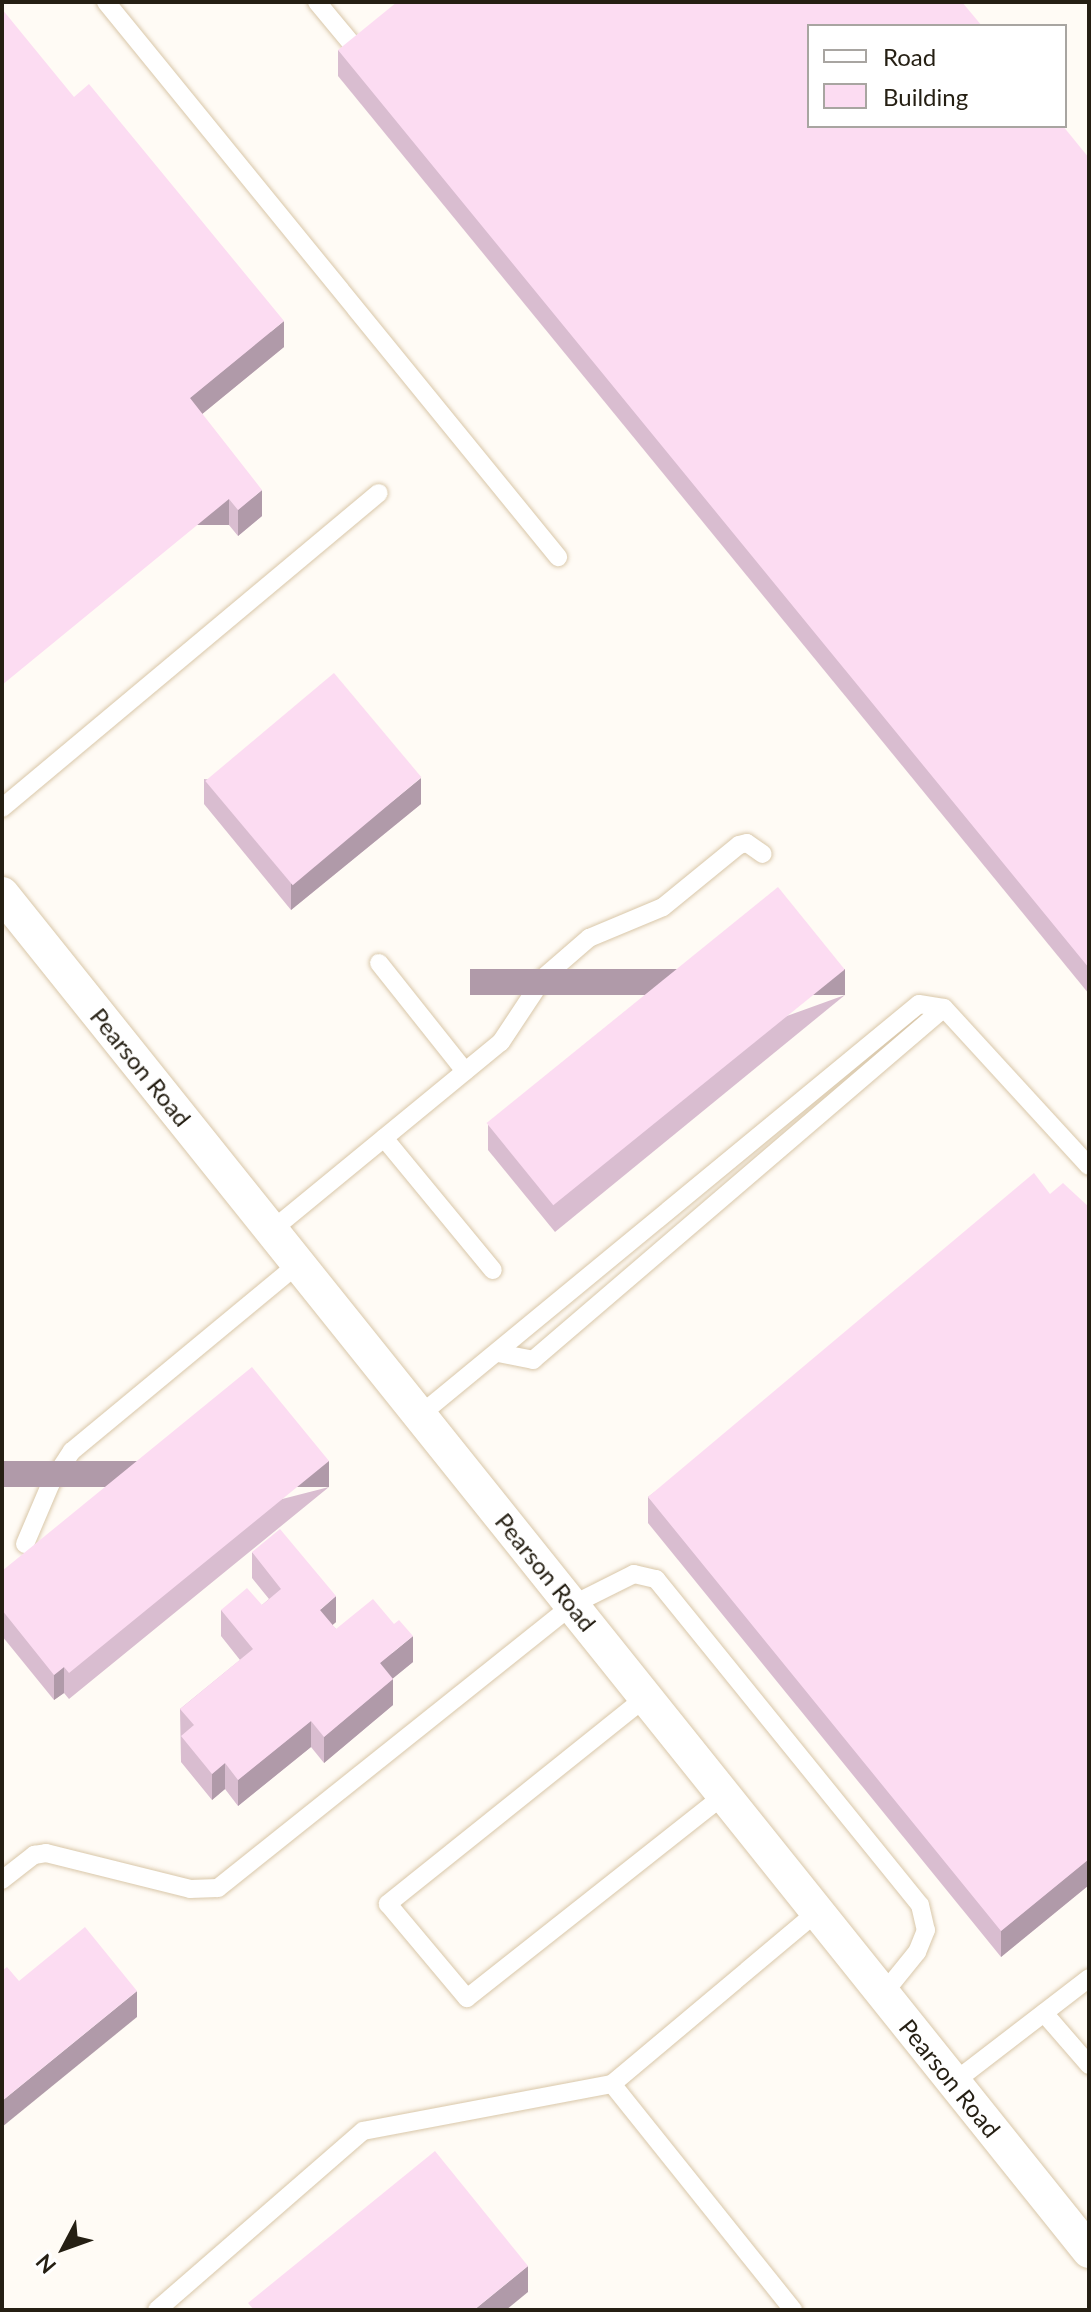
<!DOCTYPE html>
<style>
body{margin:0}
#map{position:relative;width:1091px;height:2312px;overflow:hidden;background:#fffbf5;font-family:Lato,sans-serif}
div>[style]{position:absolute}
.roads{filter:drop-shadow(0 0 2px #d9c7a9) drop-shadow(0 0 2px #d9c7a9)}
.lane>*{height:18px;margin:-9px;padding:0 9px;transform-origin:9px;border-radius:9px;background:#fff}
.street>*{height:34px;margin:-17px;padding:0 17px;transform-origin:17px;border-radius:17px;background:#fff}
.wall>*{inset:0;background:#d9bdd0}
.shaded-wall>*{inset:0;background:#b09aa9;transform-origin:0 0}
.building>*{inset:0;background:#fcdcf2;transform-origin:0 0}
span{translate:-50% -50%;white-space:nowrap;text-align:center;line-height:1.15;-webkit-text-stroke:8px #fff;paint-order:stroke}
.street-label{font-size:24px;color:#251f13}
.frame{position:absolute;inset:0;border:4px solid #251f13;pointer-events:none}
.legend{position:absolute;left:807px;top:24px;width:260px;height:104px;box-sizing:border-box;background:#fff;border:2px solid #a8a5a1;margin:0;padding:10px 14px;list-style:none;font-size:24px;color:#251f13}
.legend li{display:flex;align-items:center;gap:16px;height:40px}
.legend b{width:40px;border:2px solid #a8a5a1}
.north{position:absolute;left:24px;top:2208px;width:80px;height:80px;-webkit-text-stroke:6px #fff;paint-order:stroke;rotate:229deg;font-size:22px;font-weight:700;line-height:32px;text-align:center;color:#251f13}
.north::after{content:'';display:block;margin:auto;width:28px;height:36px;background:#251f13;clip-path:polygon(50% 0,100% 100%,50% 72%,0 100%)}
</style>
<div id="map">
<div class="roads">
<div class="lane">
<div style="left:106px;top:2px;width:716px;rotate:50.84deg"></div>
<div style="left:317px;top:2px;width:53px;rotate:50.3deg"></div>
<div style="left:2px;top:808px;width:491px;rotate:-39.9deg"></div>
<div style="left:379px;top:963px;width:138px;rotate:51.5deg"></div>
<div style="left:384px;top:1138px;width:171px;rotate:50.5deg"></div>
<div style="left:272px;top:1230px;width:296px;rotate:-39.4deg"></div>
<div style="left:501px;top:1042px;width:78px;rotate:-56.5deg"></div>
<div style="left:544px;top:977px;width:60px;rotate:-40.9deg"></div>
<div style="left:589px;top:938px;width:80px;rotate:-22.7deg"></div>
<div style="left:663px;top:907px;width:98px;rotate:-39.2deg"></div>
<div style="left:739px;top:845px;width:8px;rotate:-14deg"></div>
<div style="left:747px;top:843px;width:19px;rotate:35deg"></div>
<div style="left:498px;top:1353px;width:36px;rotate:11deg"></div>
<div style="left:533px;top:1360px;width:541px;rotate:-40.58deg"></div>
<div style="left:420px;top:1415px;width:646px;rotate:-39.48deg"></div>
<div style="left:919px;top:1004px;width:25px;rotate:9deg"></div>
<div style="left:944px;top:1008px;width:214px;rotate:47.5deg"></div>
<div style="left:25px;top:1544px;width:66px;rotate:-66.9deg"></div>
<div style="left:51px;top:1483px;width:38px;rotate:-57deg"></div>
<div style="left:72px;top:1451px;width:293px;rotate:-39.6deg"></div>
<div style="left:646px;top:1697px;width:331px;rotate:141.3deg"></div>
<div style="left:388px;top:1904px;width:123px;rotate:50deg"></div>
<div style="left:467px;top:1998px;width:328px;rotate:-38.3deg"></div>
<div style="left:2px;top:1880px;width:41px;rotate:-38deg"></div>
<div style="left:34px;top:1855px;width:12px;rotate:-9deg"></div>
<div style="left:46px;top:1853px;width:148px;rotate:14deg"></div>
<div style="left:190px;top:1889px;width:28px;rotate:-2deg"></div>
<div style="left:218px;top:1888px;width:453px;rotate:-38.6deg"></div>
<div style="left:572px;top:1605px;width:69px;rotate:-26.6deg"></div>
<div style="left:634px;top:1574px;width:23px;rotate:13deg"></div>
<div style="left:656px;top:1579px;width:419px;rotate:51deg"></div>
<div style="left:920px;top:1905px;width:26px;rotate:77deg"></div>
<div style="left:926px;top:1930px;width:24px;rotate:112deg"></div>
<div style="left:917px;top:1952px;width:54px;rotate:129deg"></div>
<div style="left:1044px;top:2013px;width:69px;rotate:49.1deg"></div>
<div style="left:954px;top:2082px;width:170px;rotate:-37.6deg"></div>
<div style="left:612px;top:2084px;width:290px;rotate:51.3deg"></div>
<div style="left:157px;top:2310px;width:273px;rotate:-41deg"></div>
<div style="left:363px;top:2131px;width:253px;rotate:-10.7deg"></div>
<div style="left:612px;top:2084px;width:266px;rotate:-40deg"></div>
</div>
<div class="street">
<div style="left:2px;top:894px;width:1739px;rotate:51.3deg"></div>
</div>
</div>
<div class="wall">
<div style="clip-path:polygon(338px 50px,1089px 158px,1089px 994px,338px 76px)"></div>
<div style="clip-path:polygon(74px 97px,284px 347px,202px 414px,262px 516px,238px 536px,229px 525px)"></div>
<div style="clip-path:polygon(204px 779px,421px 804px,291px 910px,204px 804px)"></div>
<div style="clip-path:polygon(845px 995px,555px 1232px,488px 1150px,488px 1124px)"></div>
<div style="clip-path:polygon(1050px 1194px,1089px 1207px,1089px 1885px,1001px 1957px,648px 1523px,648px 1497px)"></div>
<div style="clip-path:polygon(329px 1487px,69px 1699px,64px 1693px,54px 1700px,2px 1636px,2px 1571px)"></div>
<div style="clip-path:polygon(252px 1552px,336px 1622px,332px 1625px,336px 1629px,413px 1662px,393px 1678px,393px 1705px,324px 1763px,311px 1747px,238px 1806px,225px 1789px,212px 1800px,181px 1762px,180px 1709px,240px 1660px,221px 1636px,221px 1610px,262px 1605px,269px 1599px,252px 1578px)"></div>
</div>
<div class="shaded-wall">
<div style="clip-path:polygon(284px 321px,284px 347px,190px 424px,190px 398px)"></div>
<div style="clip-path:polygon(262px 490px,262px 516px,238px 536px,238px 510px)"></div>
<div style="left:229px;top:499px;width:26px;height:293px;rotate:90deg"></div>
<div style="clip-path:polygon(421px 778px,421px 804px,291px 910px,291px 884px)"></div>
<div style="left:845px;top:969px;width:26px;height:375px;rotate:90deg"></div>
<div style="left:329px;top:1461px;width:26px;height:335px;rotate:90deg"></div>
<div style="clip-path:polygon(336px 1596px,336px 1622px,320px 1636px,320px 1610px)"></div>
<div style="clip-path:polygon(413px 1636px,413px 1662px,380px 1689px,380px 1663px)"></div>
<div style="clip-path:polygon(64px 1667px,64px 1693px,54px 1700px,54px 1675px)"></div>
<div style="clip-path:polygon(393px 1679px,393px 1705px,324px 1763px,324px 1737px)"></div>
<div style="clip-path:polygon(311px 1721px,311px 1747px,238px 1806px,238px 1780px)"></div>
<div style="clip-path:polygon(225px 1763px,225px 1789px,212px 1800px,212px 1774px)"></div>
<div style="clip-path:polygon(1089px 1859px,1089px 1885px,1001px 1957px,1001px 1931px)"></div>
<div style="clip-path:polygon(137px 1991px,137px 2017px,2px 2127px,2px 2101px)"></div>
<div style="clip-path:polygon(528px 2266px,528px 2292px,506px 2310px,474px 2310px)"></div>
</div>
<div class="building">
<div style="clip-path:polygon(397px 2px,962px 2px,982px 26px,809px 26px,809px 126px,1063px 126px,1089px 158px,1089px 968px,338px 50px)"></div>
<div style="clip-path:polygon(2px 9px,74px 97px,89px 84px,284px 321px,190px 398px,262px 490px,238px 510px,229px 499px,2px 685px)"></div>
<div style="left:334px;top:673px;width:136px;height:168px;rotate:50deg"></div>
<div style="left:778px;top:887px;width:106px;height:375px;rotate:51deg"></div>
<div style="clip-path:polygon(1034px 1173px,1050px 1194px,1063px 1183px,1089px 1207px,1089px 1859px,1001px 1931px,648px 1497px)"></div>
<div style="clip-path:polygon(252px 1367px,329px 1461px,69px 1673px,64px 1667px,54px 1675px,2px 1610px,2px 1571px)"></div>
<div style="clip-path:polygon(280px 1529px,336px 1596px,320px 1610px,336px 1629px,373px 1599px,394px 1624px,399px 1620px,413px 1636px,380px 1663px,393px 1679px,324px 1737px,311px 1721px,238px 1780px,225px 1763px,212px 1774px,181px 1736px,194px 1725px,180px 1709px,253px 1649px,221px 1610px,247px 1588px,262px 1605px,281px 1589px,252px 1552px)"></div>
<div style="clip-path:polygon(85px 1927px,137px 1991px,2px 2101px,2px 1971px,7px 1967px,19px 1981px)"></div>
<div style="clip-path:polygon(435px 2151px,528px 2266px,474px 2310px,254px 2310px,248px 2303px)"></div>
</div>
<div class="street-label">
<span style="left:141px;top:1067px;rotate:51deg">Pearson Road</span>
<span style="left:546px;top:1572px;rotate:51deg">Pearson Road</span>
<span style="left:950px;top:2078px;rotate:51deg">Pearson Road</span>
</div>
<div class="frame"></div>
<ul class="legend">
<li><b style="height:10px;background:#fff"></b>Road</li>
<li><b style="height:22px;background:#fcdcf2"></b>Building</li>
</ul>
<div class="north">N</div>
</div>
